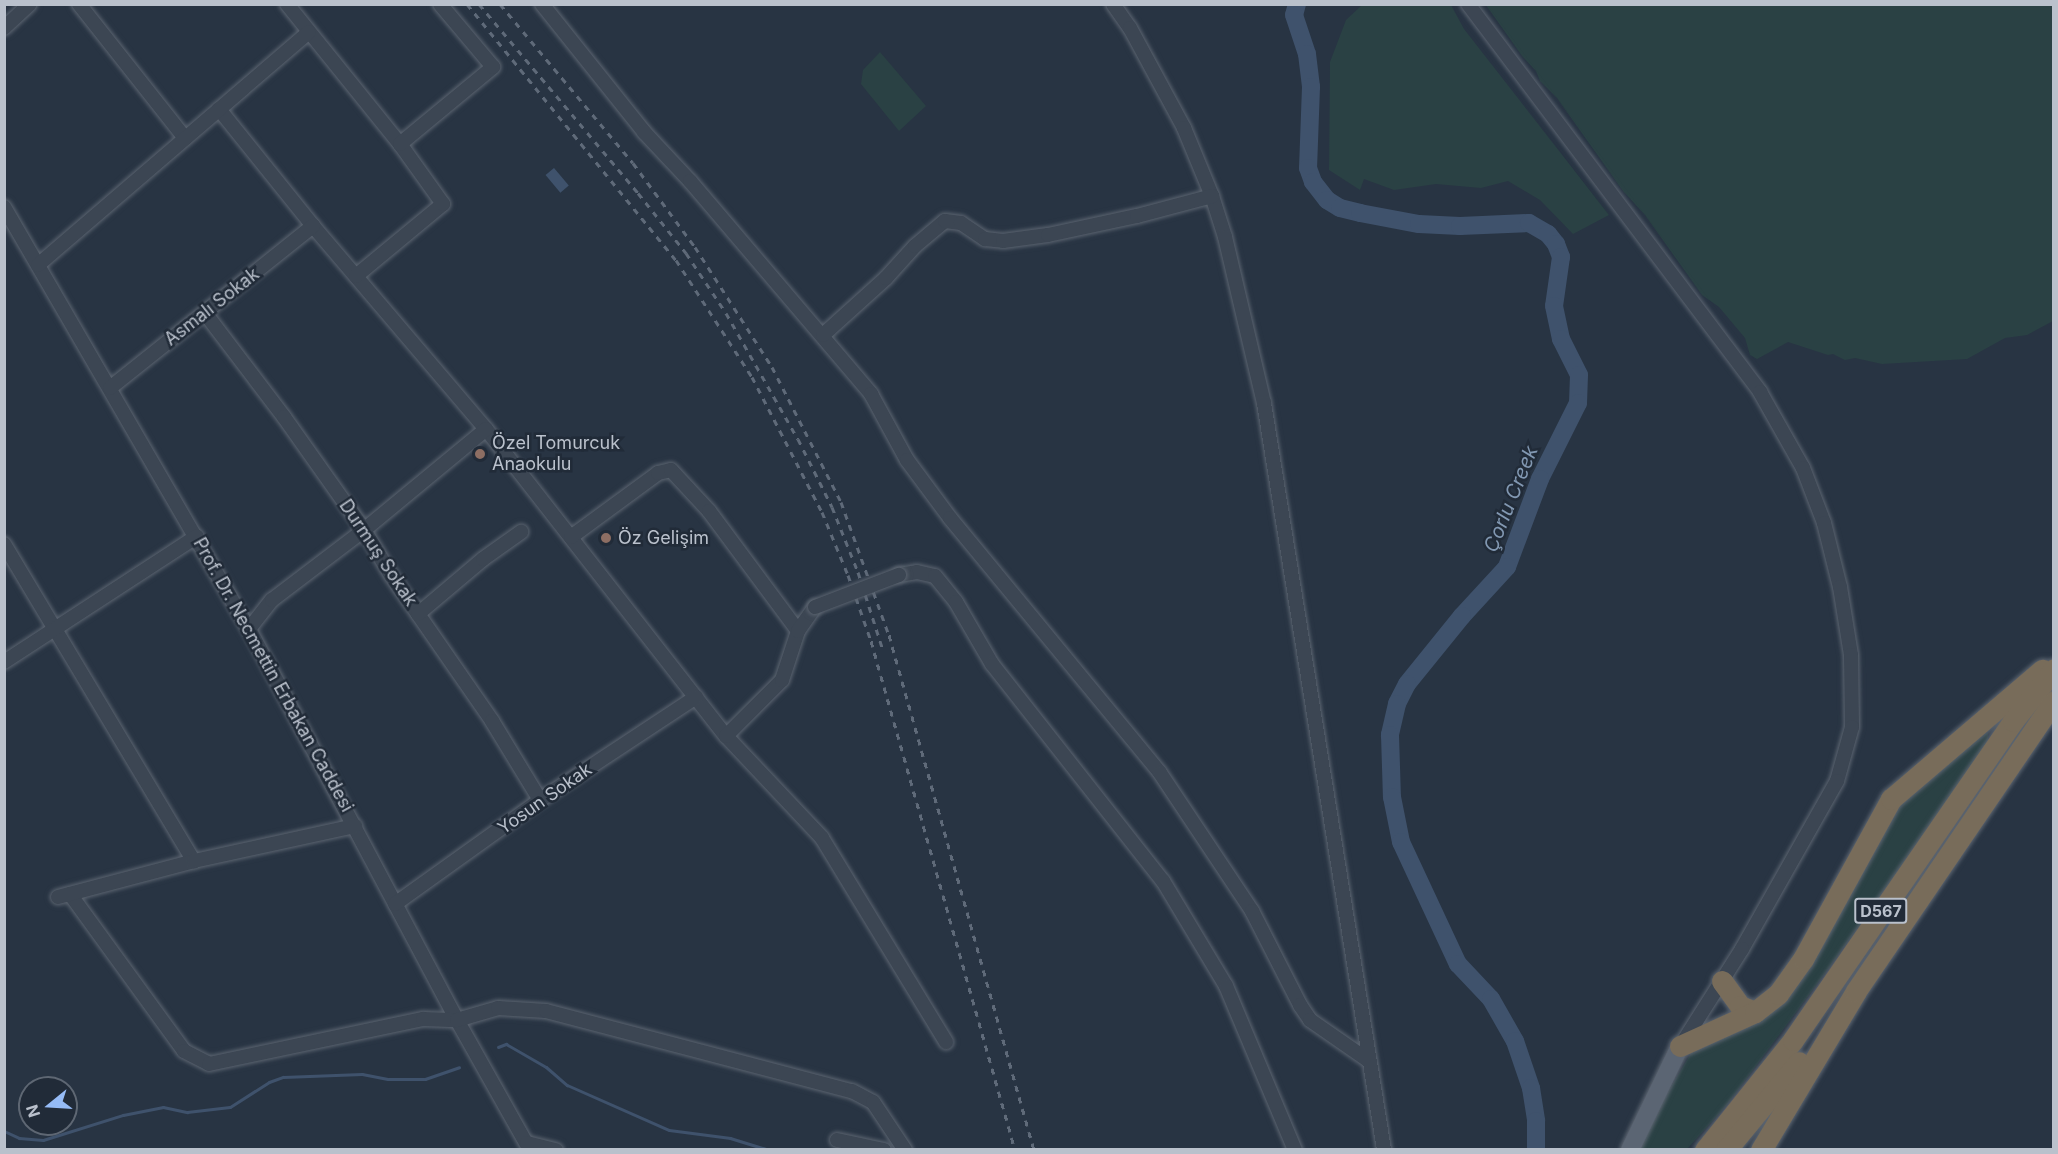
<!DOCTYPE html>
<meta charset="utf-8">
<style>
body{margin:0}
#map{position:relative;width:2058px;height:1154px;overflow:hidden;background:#283443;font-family:Inter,sans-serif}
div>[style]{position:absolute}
.green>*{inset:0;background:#2a4144}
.water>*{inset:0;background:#3f526c;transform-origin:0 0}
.stream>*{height:3px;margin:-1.5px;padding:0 1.5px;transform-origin:1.5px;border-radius:1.5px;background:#3f526c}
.river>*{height:18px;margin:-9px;padding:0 9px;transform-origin:9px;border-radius:9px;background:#3f526c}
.roads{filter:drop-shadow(0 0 2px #5b6470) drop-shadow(0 0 2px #5b6470)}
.minor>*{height:14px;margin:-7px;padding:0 7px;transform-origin:7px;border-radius:7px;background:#3c4653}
.major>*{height:18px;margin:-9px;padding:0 9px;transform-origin:9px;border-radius:9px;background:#5b6573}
.highway>*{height:21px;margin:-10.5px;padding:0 10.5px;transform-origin:10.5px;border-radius:10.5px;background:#786c5a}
.rail>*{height:3px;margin-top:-1.5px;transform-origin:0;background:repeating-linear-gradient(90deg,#5f6a79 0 6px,transparent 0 12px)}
.bridges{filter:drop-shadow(0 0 2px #5b6470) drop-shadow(0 0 2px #5b6470)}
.minor-bridge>*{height:14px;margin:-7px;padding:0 7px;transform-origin:7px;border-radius:7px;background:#3c4653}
.dots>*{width:16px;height:16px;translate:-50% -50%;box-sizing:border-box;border:3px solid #212b38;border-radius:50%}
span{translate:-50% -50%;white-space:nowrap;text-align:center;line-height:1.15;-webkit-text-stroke:5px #212b38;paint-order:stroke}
.shield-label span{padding:2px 4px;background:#212b38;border:2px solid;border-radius:4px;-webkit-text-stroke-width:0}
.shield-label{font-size:16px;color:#bac1cc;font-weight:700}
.street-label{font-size:18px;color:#bac1cc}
.poi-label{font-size:18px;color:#bac1cc}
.left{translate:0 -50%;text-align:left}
.water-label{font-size:20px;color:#8298b2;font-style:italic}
.frame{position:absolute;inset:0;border:6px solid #bac1cc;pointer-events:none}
.north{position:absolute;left:18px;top:1076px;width:60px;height:60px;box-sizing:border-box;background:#212b38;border:2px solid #5e6773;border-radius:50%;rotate:252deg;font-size:16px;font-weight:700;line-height:24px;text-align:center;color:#bac1cc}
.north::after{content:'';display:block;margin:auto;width:21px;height:27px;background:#95bbf6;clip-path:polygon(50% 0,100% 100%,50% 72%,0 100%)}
</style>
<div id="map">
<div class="green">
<div style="clip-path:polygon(1363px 4px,1451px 5px,1464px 29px,1609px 215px,1573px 234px,1540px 200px,1508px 181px,1481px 188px,1436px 184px,1394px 190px,1364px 179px,1360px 190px,1329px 170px,1330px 62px,1346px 20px)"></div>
<div style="clip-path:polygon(1486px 5px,2053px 5px,2053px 321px,2027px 335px,2005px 338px,1967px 359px,1882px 364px,1855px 358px,1845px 360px,1833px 354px,1828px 355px,1788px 342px,1757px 359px,1750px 355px,1745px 338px,1719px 307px,1702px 295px,1645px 215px,1623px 191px,1557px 98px,1540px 81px,1536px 71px,1522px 56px)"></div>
<div style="clip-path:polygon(880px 52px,926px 106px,899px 131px,861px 84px,863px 70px)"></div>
<div style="clip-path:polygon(1988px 732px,1988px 742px,1978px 759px,1829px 968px,1727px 1105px,1687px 1149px,1633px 1150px,1696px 1045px,1760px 1021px,1889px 811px,1911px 788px)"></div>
</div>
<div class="water">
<div style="left:554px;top:168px;width:23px;height:11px;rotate:50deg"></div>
</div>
<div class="stream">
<div style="left:498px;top:1047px;width:9px;rotate:-21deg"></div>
<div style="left:506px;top:1044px;width:46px;rotate:29.9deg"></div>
<div style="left:546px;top:1067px;width:28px;rotate:41deg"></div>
<div style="left:567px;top:1085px;width:111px;rotate:23.8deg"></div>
<div style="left:669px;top:1130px;width:62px;rotate:7.5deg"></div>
<div style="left:730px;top:1138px;width:41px;rotate:17.1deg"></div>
<div style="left:4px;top:1131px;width:17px;rotate:25deg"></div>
<div style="left:19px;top:1138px;width:24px;rotate:5deg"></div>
<div style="left:43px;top:1140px;width:84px;rotate:-17.4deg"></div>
<div style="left:123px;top:1115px;width:41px;rotate:-11.3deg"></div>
<div style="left:163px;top:1107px;width:25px;rotate:12deg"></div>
<div style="left:187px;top:1112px;width:43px;rotate:-6.6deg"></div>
<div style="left:230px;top:1107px;width:46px;rotate:-32.7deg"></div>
<div style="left:269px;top:1082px;width:15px;rotate:-20deg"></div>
<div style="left:283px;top:1077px;width:79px;rotate:-2.2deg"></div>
<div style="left:362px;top:1074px;width:26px;rotate:11deg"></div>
<div style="left:388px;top:1079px;width:37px"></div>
<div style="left:425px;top:1079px;width:36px;rotate:-19deg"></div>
</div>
<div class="river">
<div style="left:1297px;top:4px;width:11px;rotate:105deg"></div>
<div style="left:1294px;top:15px;width:41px;rotate:71.6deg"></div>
<div style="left:1307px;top:54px;width:33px;rotate:83deg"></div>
<div style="left:1311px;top:87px;width:81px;rotate:92.1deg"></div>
<div style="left:1308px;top:168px;width:15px;rotate:70deg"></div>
<div style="left:1313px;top:182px;width:23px;rotate:52deg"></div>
<div style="left:1327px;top:200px;width:15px;rotate:32deg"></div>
<div style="left:1340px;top:208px;width:21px;rotate:14deg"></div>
<div style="left:1360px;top:213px;width:60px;rotate:10.6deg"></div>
<div style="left:1419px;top:224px;width:41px;rotate:2.8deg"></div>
<div style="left:1460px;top:226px;width:69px;rotate:-2.5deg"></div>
<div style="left:1529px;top:223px;width:22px;rotate:30deg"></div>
<div style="left:1548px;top:234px;width:13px;rotate:51deg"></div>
<div style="left:1556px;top:244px;width:14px;rotate:69deg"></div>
<div style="left:1561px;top:257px;width:49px;rotate:98.1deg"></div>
<div style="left:1554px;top:306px;width:34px;rotate:78deg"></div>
<div style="left:1561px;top:339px;width:40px;rotate:63.4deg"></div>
<div style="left:1579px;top:375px;width:28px;rotate:92deg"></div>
<div style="left:1578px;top:403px;width:85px;rotate:116.6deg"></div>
<div style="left:1540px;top:479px;width:94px;rotate:110.6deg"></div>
<div style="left:1507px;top:567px;width:67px;rotate:132.6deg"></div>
<div style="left:1462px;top:616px;width:87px;rotate:129deg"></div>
<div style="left:1407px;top:684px;width:22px;rotate:117deg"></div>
<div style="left:1397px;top:704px;width:32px;rotate:103deg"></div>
<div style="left:1390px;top:735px;width:62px;rotate:88.2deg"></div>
<div style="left:1392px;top:797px;width:46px;rotate:78.7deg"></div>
<div style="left:1401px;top:842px;width:135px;rotate:65deg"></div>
<div style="left:1458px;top:964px;width:48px;rotate:46.7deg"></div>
<div style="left:1491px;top:999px;width:48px;rotate:60.3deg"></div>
<div style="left:1515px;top:1041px;width:50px;rotate:71.2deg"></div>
<div style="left:1531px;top:1088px;width:33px;rotate:81deg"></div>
<div style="left:1536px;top:1121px;width:29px;rotate:90deg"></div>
</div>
<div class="roads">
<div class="minor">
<div style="left:79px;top:4px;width:171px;rotate:51.7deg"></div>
<div style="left:287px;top:4px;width:180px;rotate:51.1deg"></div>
<div style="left:542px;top:4px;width:164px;rotate:51.4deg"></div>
<div style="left:644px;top:132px;width:67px;rotate:46.8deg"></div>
<div style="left:690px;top:181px;width:280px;rotate:49.6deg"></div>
<div style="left:871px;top:394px;width:75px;rotate:61.4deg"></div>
<div style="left:907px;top:460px;width:72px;rotate:53.4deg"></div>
<div style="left:950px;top:518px;width:330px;rotate:50.5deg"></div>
<div style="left:1160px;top:773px;width:166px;rotate:56.3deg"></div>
<div style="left:1252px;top:911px;width:106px;rotate:62.9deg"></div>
<div style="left:1300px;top:1005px;width:18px;rotate:56deg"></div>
<div style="left:1310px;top:1020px;width:72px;rotate:34.8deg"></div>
<div style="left:1113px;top:4px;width:29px;rotate:55deg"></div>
<div style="left:1130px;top:28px;width:114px;rotate:61.6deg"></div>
<div style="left:1184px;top:128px;width:74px;rotate:67.6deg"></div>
<div style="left:1212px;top:196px;width:43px;rotate:72.4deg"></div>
<div style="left:1225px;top:237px;width:171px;rotate:76.8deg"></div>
<div style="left:1264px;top:403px;width:757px;rotate:80.87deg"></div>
<div style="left:1468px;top:4px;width:486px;rotate:53deg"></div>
<div style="left:1760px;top:392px;width:87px;rotate:60.5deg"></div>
<div style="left:1803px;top:468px;width:59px;rotate:69.1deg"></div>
<div style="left:1824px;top:523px;width:66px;rotate:76deg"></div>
<div style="left:1840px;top:587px;width:69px;rotate:80.8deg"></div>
<div style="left:1851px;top:655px;width:72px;rotate:89.2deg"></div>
<div style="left:1852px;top:727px;width:56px;rotate:105.5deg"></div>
<div style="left:1837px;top:781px;width:193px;rotate:119.5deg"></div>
<div style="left:1742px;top:949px;width:114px;rotate:122.4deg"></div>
<div style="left:4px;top:28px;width:35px;rotate:-43deg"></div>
<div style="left:219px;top:109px;width:150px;rotate:51.2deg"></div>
<div style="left:313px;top:226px;width:267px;rotate:49.6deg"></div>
<div style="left:486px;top:429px;width:390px;rotate:52deg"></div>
<div style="left:726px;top:736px;width:140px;rotate:46.7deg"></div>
<div style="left:822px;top:838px;width:239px;rotate:58.7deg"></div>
<div style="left:4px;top:207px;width:488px;rotate:59.9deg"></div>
<div style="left:249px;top:629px;width:443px;rotate:62deg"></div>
<div style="left:457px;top:1020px;width:149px;rotate:60.7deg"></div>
<div style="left:38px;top:265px;width:357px;rotate:-40.7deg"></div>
<div style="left:356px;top:276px;width:113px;rotate:-39.6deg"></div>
<div style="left:443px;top:204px;width:74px;rotate:-125.6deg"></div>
<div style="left:400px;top:144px;width:121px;rotate:-39.6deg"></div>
<div style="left:493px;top:67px;width:82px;rotate:-130.1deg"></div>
<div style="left:205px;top:313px;width:131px;rotate:52.8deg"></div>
<div style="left:284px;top:417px;width:138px;rotate:54.7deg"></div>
<div style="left:364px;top:530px;width:52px;rotate:59deg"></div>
<div style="left:391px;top:575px;width:178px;rotate:55.3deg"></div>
<div style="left:492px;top:721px;width:92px;rotate:58.7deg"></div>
<div style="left:823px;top:335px;width:85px;rotate:-42.1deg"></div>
<div style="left:886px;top:278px;width:43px;rotate:-47.8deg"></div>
<div style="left:915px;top:246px;width:39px;rotate:-40deg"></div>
<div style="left:945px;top:221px;width:16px;rotate:7deg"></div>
<div style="left:961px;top:223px;width:29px;rotate:34deg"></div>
<div style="left:985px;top:239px;width:18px;rotate:6deg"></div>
<div style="left:1003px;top:241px;width:45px;rotate:-7.6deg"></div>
<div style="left:1048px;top:235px;width:91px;rotate:-12.1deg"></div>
<div style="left:1137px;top:216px;width:78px;rotate:-14.9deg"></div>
<div style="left:110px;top:388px;width:260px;rotate:-38.6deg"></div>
<div style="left:571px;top:537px;width:108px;rotate:-36.3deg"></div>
<div style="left:658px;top:473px;width:13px;rotate:-13deg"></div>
<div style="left:671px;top:470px;width:56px;rotate:47.2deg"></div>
<div style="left:709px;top:511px;width:149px;rotate:53.4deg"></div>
<div style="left:4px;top:544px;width:370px;rotate:59.1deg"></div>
<div style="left:899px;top:575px;width:18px;rotate:-9deg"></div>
<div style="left:917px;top:572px;width:18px;rotate:13deg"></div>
<div style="left:935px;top:576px;width:33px;rotate:51deg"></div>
<div style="left:956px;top:602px;width:72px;rotate:59.9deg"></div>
<div style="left:992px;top:664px;width:276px;rotate:51.8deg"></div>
<div style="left:1163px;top:881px;width:122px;rotate:59deg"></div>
<div style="left:1226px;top:986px;width:178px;rotate:67.2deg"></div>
<div style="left:418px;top:614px;width:85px;rotate:-40.2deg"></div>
<div style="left:483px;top:559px;width:47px;rotate:-35.4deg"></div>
<div style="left:249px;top:629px;width:37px;rotate:-52deg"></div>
<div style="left:272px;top:600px;width:116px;rotate:-37.3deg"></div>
<div style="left:364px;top:530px;width:158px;rotate:-39.6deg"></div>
<div style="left:4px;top:662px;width:230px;rotate:-33.1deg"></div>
<div style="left:726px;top:736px;width:79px;rotate:-45deg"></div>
<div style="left:782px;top:680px;width:52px;rotate:-71.9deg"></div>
<div style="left:798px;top:631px;width:29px;rotate:-55deg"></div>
<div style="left:70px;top:894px;width:194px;rotate:54deg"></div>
<div style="left:184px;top:1051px;width:28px;rotate:27deg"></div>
<div style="left:209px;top:1064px;width:219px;rotate:-11.9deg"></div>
<div style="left:423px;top:1019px;width:34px;rotate:2deg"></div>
<div style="left:457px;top:1020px;width:43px;rotate:-16.3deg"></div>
<div style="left:498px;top:1008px;width:48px;rotate:3.6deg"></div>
<div style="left:546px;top:1011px;width:316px;rotate:14.7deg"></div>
<div style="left:852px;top:1091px;width:24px;rotate:28deg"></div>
<div style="left:873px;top:1102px;width:58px;rotate:56.3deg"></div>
<div style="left:58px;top:897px;width:141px;rotate:-14.8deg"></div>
<div style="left:194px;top:861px;width:165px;rotate:-12.3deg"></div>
<div style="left:395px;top:904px;width:178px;rotate:-35.6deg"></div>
<div style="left:540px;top:800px;width:187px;rotate:-33.4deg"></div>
<div style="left:837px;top:1140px;width:48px;rotate:12deg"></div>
<div style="left:527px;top:1143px;width:30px;rotate:14deg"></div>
</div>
<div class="major">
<div style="left:1630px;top:1150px;width:115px;rotate:-64.3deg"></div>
</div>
<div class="highway">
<div style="left:1722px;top:981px;width:31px;rotate:54deg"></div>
<div style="left:1740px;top:1006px;width:16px;rotate:22deg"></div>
<div style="left:1680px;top:1046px;width:82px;rotate:-24.4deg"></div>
<div style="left:1755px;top:1012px;width:29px;rotate:-38deg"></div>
<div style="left:1778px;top:994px;width:43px;rotate:-54.5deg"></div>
<div style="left:1803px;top:959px;width:183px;rotate:-61.2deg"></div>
<div style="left:1891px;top:799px;width:199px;rotate:-40.5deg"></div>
<div style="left:1705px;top:1150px;width:141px;rotate:-51.3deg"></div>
<div style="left:1793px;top:1040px;width:388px;rotate:-55.4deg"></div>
<div style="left:2013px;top:721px;width:66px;rotate:-51.7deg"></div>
<div style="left:1726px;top:1150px;width:114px;rotate:-50.3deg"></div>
<div style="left:1761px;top:1150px;width:185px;rotate:-59.1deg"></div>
<div style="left:1856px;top:991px;width:351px;rotate:-55.7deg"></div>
</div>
</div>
<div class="rail">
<div style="left:467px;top:4px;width:330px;rotate:50.8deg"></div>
<div style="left:676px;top:260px;width:140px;rotate:57deg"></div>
<div style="left:752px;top:377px;width:152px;rotate:62.6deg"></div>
<div style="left:822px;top:512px;width:68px;rotate:67.6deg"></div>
<div style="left:848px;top:575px;width:70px;rotate:70.8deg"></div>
<div style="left:871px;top:641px;width:529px;rotate:74.2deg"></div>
<div style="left:479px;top:4px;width:247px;rotate:49.9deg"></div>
<div style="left:638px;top:193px;width:77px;rotate:51.3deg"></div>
<div style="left:686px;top:253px;width:72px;rotate:56.3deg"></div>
<div style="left:726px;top:313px;width:145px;rotate:60.3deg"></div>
<div style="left:798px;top:439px;width:76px;rotate:63.4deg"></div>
<div style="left:832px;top:507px;width:70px;rotate:68.2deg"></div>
<div style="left:858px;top:572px;width:79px;rotate:72.3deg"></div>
<div style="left:500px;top:4px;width:207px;rotate:50.1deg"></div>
<div style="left:633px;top:163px;width:104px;rotate:53.6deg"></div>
<div style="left:695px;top:247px;width:143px;rotate:57.3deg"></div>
<div style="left:772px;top:367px;width:152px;rotate:62.9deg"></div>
<div style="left:841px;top:502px;width:141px;rotate:70.2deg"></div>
<div style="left:889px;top:635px;width:535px;rotate:74.28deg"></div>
</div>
<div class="bridges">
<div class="minor-bridge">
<div style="left:815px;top:607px;width:90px;rotate:-20.9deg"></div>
</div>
</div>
<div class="dots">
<div style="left:480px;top:454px;background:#8d6e63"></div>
<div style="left:606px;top:538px;background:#8d6e63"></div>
</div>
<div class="shield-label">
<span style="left:1881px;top:911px">D567</span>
</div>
<div class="street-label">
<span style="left:212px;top:307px;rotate:-38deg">Asmalı Sokak</span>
<span style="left:378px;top:553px;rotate:56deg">Durmuş Sokak</span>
<span style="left:273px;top:675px;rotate:61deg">Prof. Dr. Necmettin Erbakan Caddesi</span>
<span style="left:545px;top:799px;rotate:-35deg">Yosun Sokak</span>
</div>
<div class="poi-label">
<span class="left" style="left:492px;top:454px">Özel Tomurcuk<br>Anaokulu</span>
<span class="left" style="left:618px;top:538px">Öz Gelişim</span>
</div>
<div class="water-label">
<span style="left:1511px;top:499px;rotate:-68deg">Çorlu Creek</span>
</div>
<div class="frame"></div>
<div class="north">N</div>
</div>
